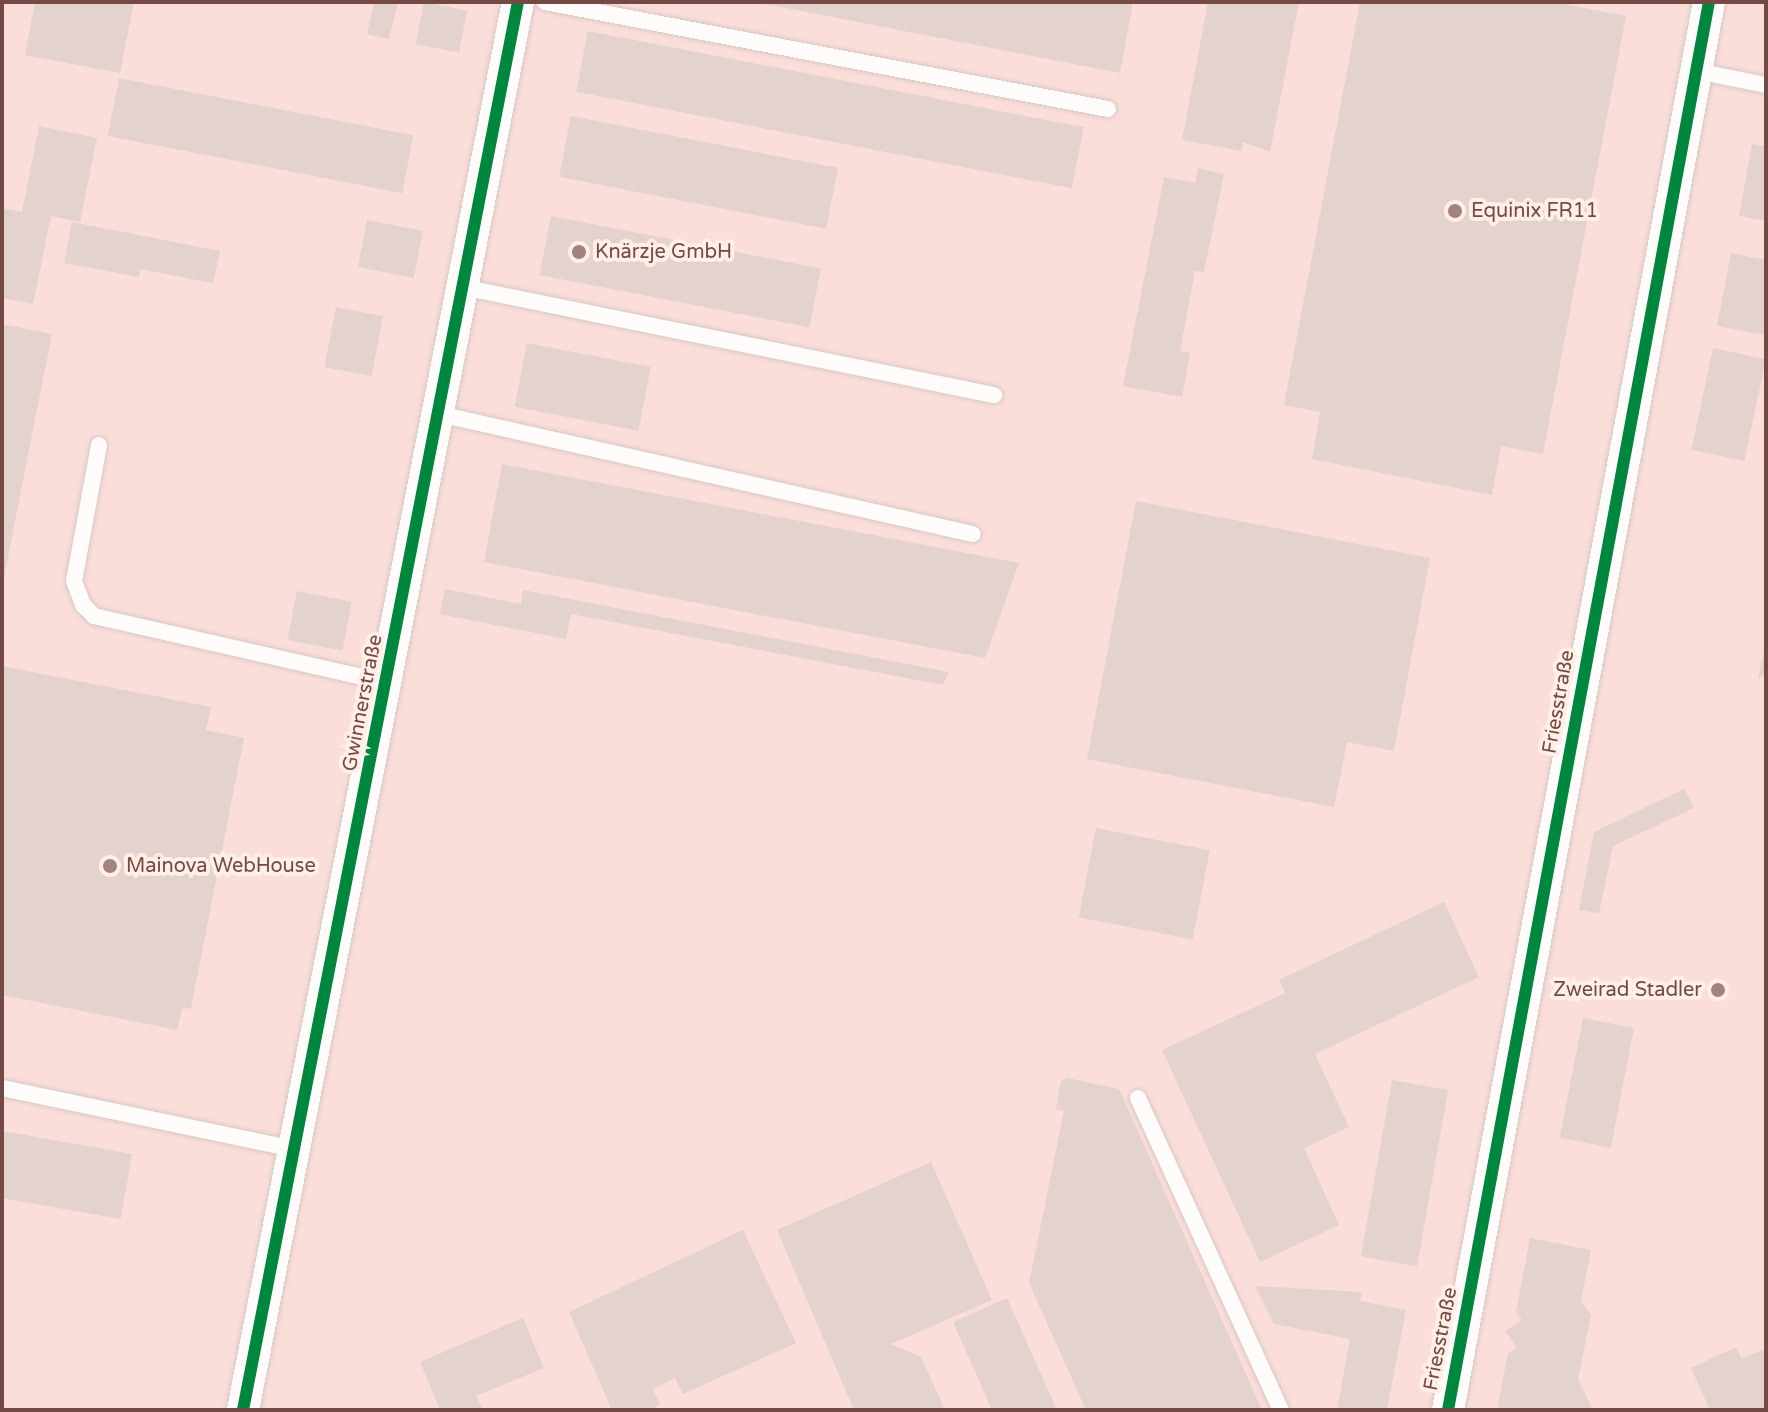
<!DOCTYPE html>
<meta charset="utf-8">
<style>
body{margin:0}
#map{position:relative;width:1768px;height:1412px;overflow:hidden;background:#f7ece5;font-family:"Varela Round",sans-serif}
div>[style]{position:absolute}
.commercial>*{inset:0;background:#fbdeda;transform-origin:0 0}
.building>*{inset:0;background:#e3d2cd;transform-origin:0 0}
.roads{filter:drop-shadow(0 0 2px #d8c8c4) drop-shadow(0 0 2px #d8c8c4)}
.lane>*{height:16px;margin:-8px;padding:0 8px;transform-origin:8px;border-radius:8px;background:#fefcfb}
.street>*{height:32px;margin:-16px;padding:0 16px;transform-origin:16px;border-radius:16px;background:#fefcfb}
.cycleway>*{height:12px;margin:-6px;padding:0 6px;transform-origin:6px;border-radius:6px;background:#00873e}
.dots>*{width:22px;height:22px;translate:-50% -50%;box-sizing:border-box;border:4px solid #ffefe6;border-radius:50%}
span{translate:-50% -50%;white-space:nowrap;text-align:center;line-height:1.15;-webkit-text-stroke:8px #ffefe6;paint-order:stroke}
.poi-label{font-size:20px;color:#754a45}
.left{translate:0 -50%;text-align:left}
.right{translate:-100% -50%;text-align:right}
.street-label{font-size:20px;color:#754a45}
.frame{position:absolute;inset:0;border:4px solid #754a45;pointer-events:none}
</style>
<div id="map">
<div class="commercial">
<div style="left:2px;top:2px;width:1764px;height:1408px"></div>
</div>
<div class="building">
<div style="clip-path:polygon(35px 2px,134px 2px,120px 73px,25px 55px)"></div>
<div style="clip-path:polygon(374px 2px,398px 2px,389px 39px,367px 34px)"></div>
<div style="left:424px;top:2px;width:44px;height:43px;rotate:11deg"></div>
<div style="clip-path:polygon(755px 2px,1133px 2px,1120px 73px)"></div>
<div style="clip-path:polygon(1208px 2px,1299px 2px,1270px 152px,1243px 142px,1242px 151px,1182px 140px)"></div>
<div style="clip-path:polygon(1360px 2px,1554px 2px,1626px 16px,1543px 454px,1501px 446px,1492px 495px,1312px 459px,1320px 412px,1284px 405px)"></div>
<div style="left:588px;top:31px;width:505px;height:62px;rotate:11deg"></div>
<div style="left:119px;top:78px;width:300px;height:59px;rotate:11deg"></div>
<div style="left:571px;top:116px;width:272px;height:62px;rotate:11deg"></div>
<div style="clip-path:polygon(39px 126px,97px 138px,80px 222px,51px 216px,33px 304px,2px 298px,2px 208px,22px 212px)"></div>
<div style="clip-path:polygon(1752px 144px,1766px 146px,1766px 221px,1739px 216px)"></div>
<div style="clip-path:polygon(1198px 168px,1224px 174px,1204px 272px,1195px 271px,1180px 351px,1190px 353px,1182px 397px,1123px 386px,1164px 177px,1195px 183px)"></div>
<div style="left:551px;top:216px;width:275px;height:60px;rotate:11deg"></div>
<div style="left:367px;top:220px;width:57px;height:48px;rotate:11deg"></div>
<div style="clip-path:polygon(72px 222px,220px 251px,213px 283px,140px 269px,139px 277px,64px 263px)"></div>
<div style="clip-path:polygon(1731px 253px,1766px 260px,1766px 335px,1717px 326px)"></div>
<div style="left:336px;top:307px;width:48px;height:61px;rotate:11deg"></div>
<div style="clip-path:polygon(2px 324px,52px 334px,3px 582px,2px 582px)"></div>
<div style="left:527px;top:343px;width:126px;height:65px;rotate:11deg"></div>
<div style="left:1713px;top:348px;width:54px;height:104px;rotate:12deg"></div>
<div style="clip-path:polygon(502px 464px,998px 559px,1019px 563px,985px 658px,484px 562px)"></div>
<div style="clip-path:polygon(1136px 501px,1430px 558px,1394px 751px,1347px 742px,1334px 807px,1087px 759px)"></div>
<div style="clip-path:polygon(445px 589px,521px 604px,523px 590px,949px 672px,943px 685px,571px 614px,566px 639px,440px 614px)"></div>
<div style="left:297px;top:591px;width:56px;height:50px;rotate:11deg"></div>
<div style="clip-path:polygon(1765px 647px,1766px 674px,1758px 678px)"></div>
<div style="clip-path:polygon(2px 666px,211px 707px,206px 730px,244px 738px,191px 1008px,182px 1009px,177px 1030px,2px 995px)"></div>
<div style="clip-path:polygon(1684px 789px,1694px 808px,1613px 846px,1599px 913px,1579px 910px,1594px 832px)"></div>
<div style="left:1096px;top:828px;width:116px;height:91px;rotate:11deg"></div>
<div style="clip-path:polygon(1444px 902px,1479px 977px,1315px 1054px,1349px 1127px,1304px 1148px,1339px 1225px,1260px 1262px,1162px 1050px,1285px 993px,1279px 980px)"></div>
<div style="left:1583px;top:1018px;width:52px;height:122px;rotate:11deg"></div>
<div style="clip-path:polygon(1068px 1078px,1119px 1089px,1262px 1410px,1086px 1410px,1029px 1283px,1064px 1111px,1056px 1109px,1061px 1081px)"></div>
<div style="left:1392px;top:1080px;width:57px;height:179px;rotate:10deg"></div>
<div style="left:2px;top:1131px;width:132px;height:66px;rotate:10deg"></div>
<div style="clip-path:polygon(931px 1162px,992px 1300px,891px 1344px,921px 1357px,945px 1410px,854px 1410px,777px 1230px)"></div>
<div style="clip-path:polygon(743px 1230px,796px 1343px,683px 1394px,675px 1378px,653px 1389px,660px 1405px,648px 1410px,612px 1410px,569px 1312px)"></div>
<div style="clip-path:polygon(1530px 1238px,1591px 1250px,1581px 1301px,1591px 1315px,1578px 1379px,1593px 1410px,1497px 1410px,1508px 1353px,1517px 1348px,1505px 1331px,1522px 1320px,1516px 1312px)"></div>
<div style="clip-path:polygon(1255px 1286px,1362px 1292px,1360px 1301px,1406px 1310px,1387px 1410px,1337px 1410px,1350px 1339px,1274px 1324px)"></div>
<div style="clip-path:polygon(1007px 1298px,1057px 1410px,992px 1410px,953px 1322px)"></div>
<div style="clip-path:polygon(523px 1318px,544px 1368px,476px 1396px,483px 1410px,440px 1410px,420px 1362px)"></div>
<div style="clip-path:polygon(1736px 1347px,1742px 1359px,1766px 1348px,1766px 1410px,1710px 1410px,1691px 1368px)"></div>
</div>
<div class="roads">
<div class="lane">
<div style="left:545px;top:2px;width:573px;rotate:10.76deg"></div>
<div style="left:1696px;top:71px;width:71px;rotate:11.3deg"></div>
<div style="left:462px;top:287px;width:543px;rotate:11.48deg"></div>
<div style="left:439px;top:414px;width:547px;rotate:12.67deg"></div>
<div style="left:99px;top:445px;width:138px;rotate:100.4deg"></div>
<div style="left:74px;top:581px;width:26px;rotate:69deg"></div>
<div style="left:83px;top:605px;width:16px;rotate:45deg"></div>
<div style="left:94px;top:616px;width:302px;rotate:12.8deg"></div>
<div style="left:2px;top:1088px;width:298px;rotate:11.8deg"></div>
<div style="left:1138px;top:1098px;width:343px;rotate:65.4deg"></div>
</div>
<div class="street">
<div style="left:243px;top:1410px;width:1435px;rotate:-78.95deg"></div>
<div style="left:1448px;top:1410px;width:1432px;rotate:-79.5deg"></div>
</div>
</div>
<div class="cycleway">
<div style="left:243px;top:1410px;width:1435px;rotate:-78.95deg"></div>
<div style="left:1448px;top:1410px;width:1432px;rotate:-79.5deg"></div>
</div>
<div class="dots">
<div style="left:1455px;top:211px;background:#a2837d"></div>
<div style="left:579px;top:252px;background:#a2837d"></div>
<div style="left:110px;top:866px;background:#a2837d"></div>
<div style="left:1718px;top:990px;background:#a2837d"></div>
</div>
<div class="poi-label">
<span class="left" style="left:1471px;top:211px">Equinix FR11</span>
<span class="left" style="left:595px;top:252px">Knärzje GmbH</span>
<span class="left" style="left:126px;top:866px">Mainova WebHouse</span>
<span class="right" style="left:1702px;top:990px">Zweirad Stadler</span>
</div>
<div class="street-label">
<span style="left:1559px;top:702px;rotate:-80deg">Friesstraße</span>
<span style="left:363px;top:703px;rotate:-79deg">Gwinnerstraße</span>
<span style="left:1441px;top:1339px;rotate:-79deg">Friesstraße</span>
</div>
<div class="frame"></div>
</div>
